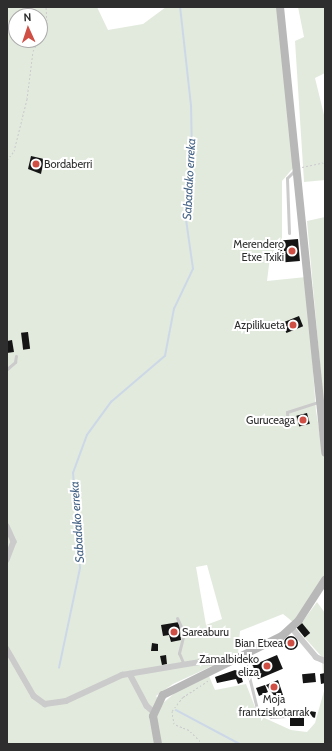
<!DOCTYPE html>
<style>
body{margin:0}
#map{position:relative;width:332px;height:751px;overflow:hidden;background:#fff;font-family:Cabin,sans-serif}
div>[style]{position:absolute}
.green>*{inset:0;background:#e2eadd}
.stream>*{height:1.5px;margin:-0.75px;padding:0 0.75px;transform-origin:0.75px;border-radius:0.75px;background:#ccd8e7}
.building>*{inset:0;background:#151515;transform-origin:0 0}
.round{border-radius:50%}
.path>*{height:1px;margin-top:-0.5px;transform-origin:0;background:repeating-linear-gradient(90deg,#cbcbcb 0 2px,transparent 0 4px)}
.lane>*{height:3px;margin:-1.5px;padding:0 1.5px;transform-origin:1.5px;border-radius:1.5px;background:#cbcbcb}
.street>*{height:5.5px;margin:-2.75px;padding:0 2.75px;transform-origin:2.75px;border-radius:2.75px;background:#cbcbcb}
.secondary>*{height:8px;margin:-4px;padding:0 4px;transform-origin:4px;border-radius:4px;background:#b8b8b8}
.dots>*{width:11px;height:11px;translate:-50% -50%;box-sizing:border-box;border:2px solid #fff;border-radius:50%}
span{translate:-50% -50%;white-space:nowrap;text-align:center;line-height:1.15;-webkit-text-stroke:4px #fff;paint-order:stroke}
.poi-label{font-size:11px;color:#2e2e2e}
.left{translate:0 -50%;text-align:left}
.right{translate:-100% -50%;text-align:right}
.water-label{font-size:12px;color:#466486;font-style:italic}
.frame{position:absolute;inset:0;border:8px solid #2e2e2e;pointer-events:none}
.north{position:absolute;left:8px;top:8px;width:40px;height:40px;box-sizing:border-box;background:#fff;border:1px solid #ababab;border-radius:50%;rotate:357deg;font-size:11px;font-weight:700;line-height:16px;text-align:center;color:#2e2e2e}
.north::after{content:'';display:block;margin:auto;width:14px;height:18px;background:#d04f45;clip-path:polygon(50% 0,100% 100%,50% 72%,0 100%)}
</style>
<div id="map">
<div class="green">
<div style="clip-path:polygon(evenodd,7px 7px,97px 7px,108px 30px,143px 24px,166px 7px,279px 7px,294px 167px,282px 181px,282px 238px,270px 257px,267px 281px,306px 277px,316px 411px,325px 464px,325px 577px,293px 622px,283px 614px,240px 631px,238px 654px,173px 684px,156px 696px,162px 704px,177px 691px,209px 676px,215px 690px,246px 684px,258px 715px,291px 730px,307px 732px,315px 723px,324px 691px,322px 657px,297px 629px,317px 602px,325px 613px,325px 744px,7px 744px,7px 7px,16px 16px,40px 16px,40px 40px,16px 40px,16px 16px,7px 7px,207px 565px,222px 619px,206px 625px,196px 567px,207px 565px)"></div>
<div style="clip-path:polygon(298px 7px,325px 7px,325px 73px,315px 78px,325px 119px,325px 180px,304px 182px,295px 41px,304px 37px)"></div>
<div style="clip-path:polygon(325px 217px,325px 419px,307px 221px)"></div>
</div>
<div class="stream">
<div style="left:59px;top:668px;width:102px;rotate:-78.1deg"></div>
<div style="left:80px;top:568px;width:95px;rotate:-94.2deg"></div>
<div style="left:73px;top:473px;width:40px;rotate:-69.8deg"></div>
<div style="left:87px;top:435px;width:41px;rotate:-54deg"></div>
<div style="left:111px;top:402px;width:71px;rotate:-40.4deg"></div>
<div style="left:165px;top:356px;width:48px;rotate:-79.2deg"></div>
<div style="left:174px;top:309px;width:44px;rotate:-64.6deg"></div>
<div style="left:193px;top:269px;width:49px;rotate:-98.1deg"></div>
<div style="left:186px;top:220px;width:64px;rotate:-84.6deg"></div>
<div style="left:192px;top:156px;width:50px;rotate:-91.1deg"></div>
<div style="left:191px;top:106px;width:100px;rotate:-96.3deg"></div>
<div style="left:176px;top:710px;width:72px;rotate:28deg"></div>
</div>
<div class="building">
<div style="clip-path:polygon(31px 156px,44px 159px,41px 174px,28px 169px)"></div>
<div style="left:298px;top:239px;width:22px;height:15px;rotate:85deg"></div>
<div style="clip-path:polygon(276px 248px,282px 248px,283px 262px,276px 262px)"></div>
<div style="left:299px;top:316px;width:11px;height:18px;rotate:68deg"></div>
<div style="left:28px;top:332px;width:17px;height:7px;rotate:83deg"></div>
<div style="clip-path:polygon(12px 340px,14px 352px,7px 353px,7px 341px)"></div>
<div style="left:307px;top:413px;width:11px;height:11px;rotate:75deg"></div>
<div style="clip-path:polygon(179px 622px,181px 640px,171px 642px,169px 635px,163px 636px,161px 625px)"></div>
<div style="left:302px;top:623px;width:13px;height:7px;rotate:51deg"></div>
<div class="round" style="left:284px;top:636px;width:14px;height:14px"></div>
<div style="clip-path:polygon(152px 643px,158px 644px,158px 651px,151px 651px)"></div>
<div style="clip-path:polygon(166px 655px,167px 664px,162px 665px,160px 656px)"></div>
<div style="left:277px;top:655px;width:15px;height:27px;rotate:67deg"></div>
<div style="clip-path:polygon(235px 670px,240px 672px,243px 682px,238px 684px,236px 679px,217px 683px,215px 677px)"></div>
<div style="left:315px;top:673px;width:9px;height:13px;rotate:84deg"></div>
<div style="clip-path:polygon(325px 673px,325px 683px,321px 684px,320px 674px)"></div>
<div style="clip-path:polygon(278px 680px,283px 695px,276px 698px,266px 685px)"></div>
<div style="clip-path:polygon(265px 685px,268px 692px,259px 696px,256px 688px)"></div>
<div style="left:310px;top:711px;width:6px;height:6px;rotate:9deg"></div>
<div style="left:290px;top:716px;width:14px;height:10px"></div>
</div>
<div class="path">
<div style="left:7px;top:160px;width:11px;rotate:-52deg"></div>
<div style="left:14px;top:151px;width:54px;rotate:-76deg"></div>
<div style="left:27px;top:99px;width:48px;rotate:-82.9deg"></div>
<div style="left:33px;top:51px;width:30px;rotate:-62deg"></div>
<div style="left:47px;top:25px;width:18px;rotate:-93deg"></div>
<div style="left:302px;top:167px;width:24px;rotate:-12deg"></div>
<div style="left:203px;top:744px;width:20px;rotate:-135deg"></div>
<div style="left:189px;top:730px;width:16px;rotate:-158deg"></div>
<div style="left:174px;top:724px;width:13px;rotate:-99deg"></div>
<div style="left:172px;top:711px;width:18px;rotate:-52deg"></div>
<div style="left:183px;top:697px;width:31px;rotate:-33deg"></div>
</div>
<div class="lane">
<div style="left:289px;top:233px;width:55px;rotate:-92.1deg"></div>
<div style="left:287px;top:178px;width:11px;rotate:-45deg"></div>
<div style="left:7px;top:369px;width:11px;rotate:-41deg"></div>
<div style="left:15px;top:362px;width:6px;rotate:-81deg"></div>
<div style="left:288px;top:427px;width:15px;rotate:-94deg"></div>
<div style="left:287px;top:412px;width:33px;rotate:-18deg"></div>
<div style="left:177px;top:618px;width:17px;rotate:65deg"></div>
<div style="left:184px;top:633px;width:21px;rotate:104deg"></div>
<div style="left:179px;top:653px;width:13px;rotate:67deg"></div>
<div style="left:244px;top:656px;width:55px;rotate:76.2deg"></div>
<div style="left:257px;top:709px;width:16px;rotate:30deg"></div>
<div style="left:271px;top:717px;width:16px;rotate:-4deg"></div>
</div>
<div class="street">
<div style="left:7px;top:526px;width:17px;rotate:66deg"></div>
<div style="left:14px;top:542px;width:19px;rotate:111deg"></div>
<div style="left:292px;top:628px;width:38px;rotate:50deg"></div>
<div style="left:316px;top:657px;width:10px;rotate:24deg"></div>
<div style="left:7px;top:649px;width:54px;rotate:60.1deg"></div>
<div style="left:34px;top:696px;width:14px;rotate:36deg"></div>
<div style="left:45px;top:704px;width:21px;rotate:-8deg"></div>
<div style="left:66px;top:701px;width:62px;rotate:-24.9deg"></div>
<div style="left:122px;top:675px;width:79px;rotate:-9.5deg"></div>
<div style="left:200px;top:662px;width:27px;rotate:2deg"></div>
<div style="left:130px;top:674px;width:36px;rotate:62deg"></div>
<div style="left:147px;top:706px;width:9px;rotate:41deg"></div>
</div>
<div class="secondary">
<div style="left:280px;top:7px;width:448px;rotate:84.2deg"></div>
<div style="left:158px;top:744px;width:28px;rotate:-100deg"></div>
<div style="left:153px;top:716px;width:23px;rotate:-65deg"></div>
<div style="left:163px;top:695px;width:133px;rotate:-26.4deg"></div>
<div style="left:282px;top:636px;width:23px;rotate:-43deg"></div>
<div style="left:299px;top:620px;width:48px;rotate:-57deg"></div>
</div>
<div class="dots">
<div style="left:36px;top:164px;background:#d04f45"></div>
<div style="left:292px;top:251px;background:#d04f45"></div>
<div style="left:293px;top:325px;background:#d04f45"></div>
<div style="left:303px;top:420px;background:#d04f45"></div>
<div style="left:174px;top:632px;background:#d04f45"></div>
<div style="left:291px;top:643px;background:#d04f45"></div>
<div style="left:267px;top:666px;background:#d04f45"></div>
<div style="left:274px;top:687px;background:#d04f45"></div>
</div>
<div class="poi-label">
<span class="left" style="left:44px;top:164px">Bordaberri</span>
<span class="right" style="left:284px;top:251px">Merendero<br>Etxe Txiki</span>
<span class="right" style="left:285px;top:325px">Azpilikueta</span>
<span class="right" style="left:295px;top:420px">Guruceaga</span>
<span class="left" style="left:182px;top:632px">Sareaburu</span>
<span class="right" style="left:283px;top:643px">Bian Etxea</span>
<span class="right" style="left:259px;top:666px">Zamalbideko<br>eliza</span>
<span style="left:274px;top:706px">Moja<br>frantziskotarrak</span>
</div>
<div class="water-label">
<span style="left:189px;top:179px;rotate:-87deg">Sabadako erreka</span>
<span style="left:77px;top:522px;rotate:-94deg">Sabadako erreka</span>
</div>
<div class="frame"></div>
<div class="north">N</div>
</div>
